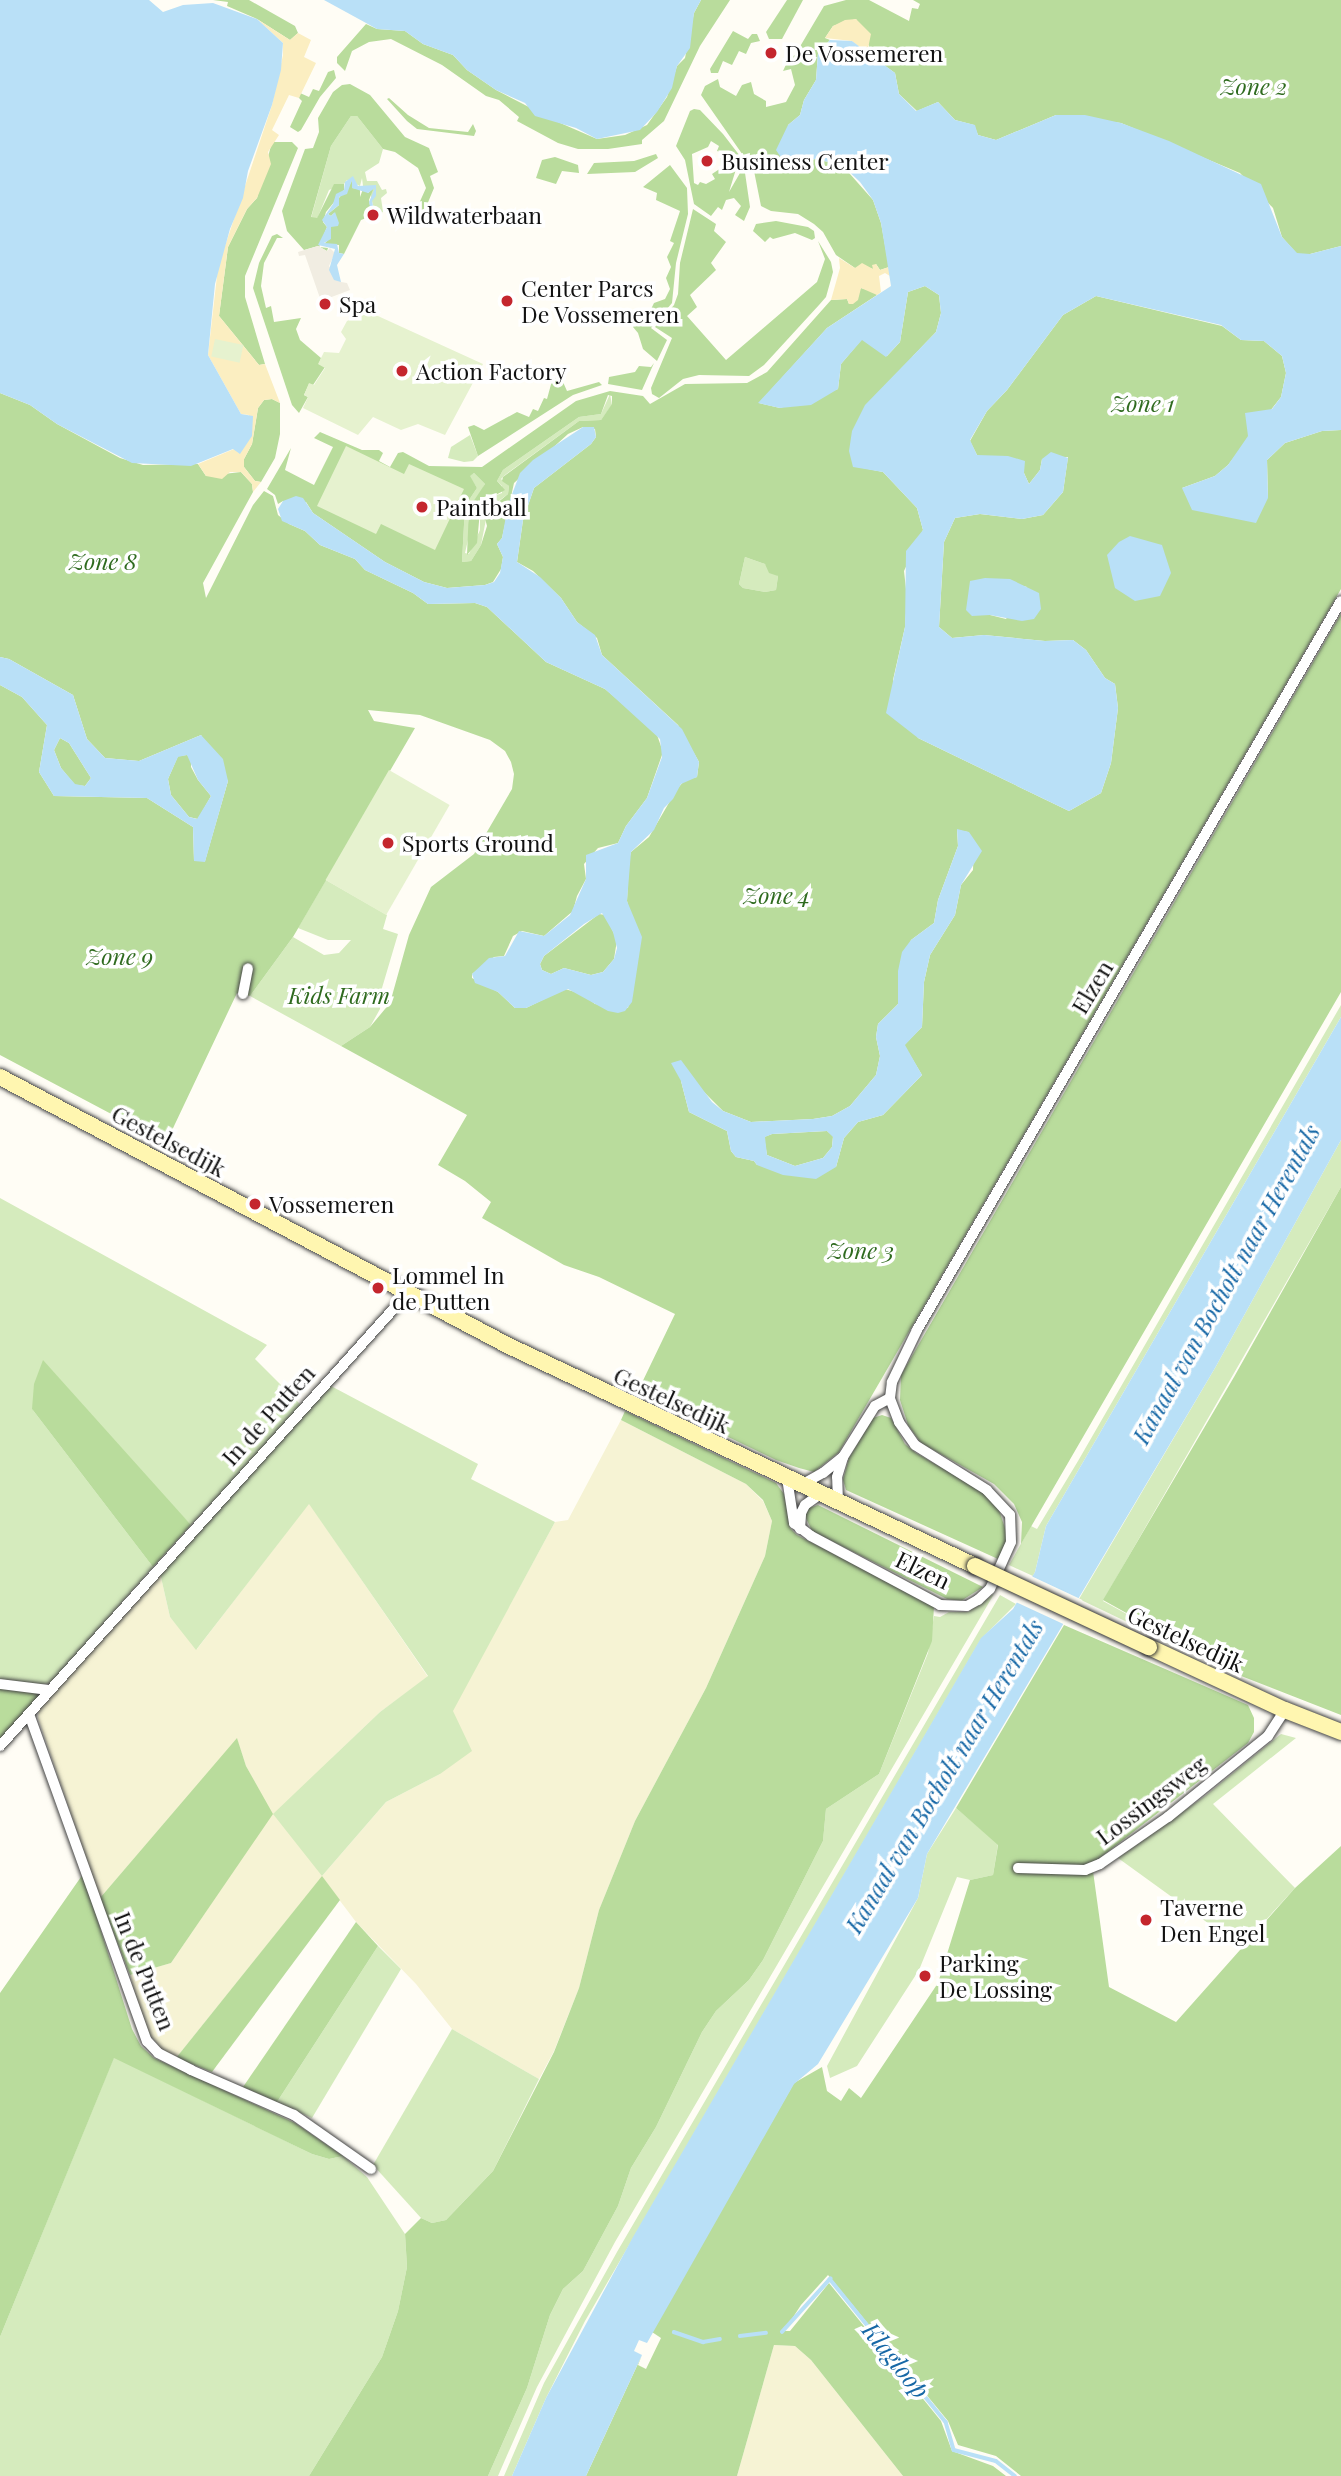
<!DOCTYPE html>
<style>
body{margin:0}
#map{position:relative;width:1341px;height:2476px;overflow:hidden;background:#fffdf5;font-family:"Playfair Display",serif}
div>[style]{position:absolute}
.farmland>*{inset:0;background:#f6f3d4}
.green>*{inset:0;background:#d5ebbd}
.forest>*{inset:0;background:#b9dc9c}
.sand>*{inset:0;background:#fbeec1}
.pitch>*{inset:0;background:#e6f2cf;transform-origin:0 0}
.plaza>*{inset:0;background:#f1ede2}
.water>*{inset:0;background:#b9e0f7}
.pier>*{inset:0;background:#fffdf5;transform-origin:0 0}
.stream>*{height:3.5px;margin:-1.75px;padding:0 1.75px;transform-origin:1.75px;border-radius:1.75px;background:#b9e0f7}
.roads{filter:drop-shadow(0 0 2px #444) drop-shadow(0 0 2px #444)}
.minor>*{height:10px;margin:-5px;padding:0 5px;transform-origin:5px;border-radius:5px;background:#fff}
.secondary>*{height:16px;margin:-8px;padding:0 8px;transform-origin:8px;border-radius:8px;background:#fff6b0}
.bridges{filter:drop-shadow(0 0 2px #333) drop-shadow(0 0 2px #333)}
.secondary-bridge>*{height:16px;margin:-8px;padding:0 8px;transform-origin:8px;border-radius:8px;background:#fff6b0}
.dots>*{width:19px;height:19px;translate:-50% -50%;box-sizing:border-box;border:4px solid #fff;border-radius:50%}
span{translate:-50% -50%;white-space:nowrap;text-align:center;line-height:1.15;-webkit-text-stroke:7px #fff;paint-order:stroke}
.poi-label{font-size:23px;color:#111}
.left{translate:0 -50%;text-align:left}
.park-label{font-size:23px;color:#2f6b1f;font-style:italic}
.street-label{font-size:23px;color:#111}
.water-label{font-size:24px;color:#1768a6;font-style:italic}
</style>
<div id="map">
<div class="farmland">
<div style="clip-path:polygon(621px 1420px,746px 1484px,763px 1501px,772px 1521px,765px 1556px,706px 1688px,635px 1821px,599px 1910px,579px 1988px,554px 2051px,539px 2079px,452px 2029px,416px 1984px,356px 1922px,322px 1877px,176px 2058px,162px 2050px,144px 2027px,130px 1975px,171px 1963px,272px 1814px,246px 1766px,237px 1739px,100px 1898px,38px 1718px,39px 1710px,160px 1573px,170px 1617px,197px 1649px,309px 1503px,428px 1677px,380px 1712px,332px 1758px,322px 1876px,386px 1802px,440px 1774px,452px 1711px,555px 1522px,568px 1520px)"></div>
<div style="clip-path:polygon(774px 2345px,795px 2346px,811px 2360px,903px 2476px,737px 2476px)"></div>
</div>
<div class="green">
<div style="clip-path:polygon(351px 116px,357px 116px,383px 149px,379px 163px,365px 172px,367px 181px,377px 181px,382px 190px,386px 189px,387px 193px,381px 198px,383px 212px,375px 215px,369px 187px,363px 186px,362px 178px,360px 186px,347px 180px,344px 184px,329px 190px,317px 219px,311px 218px,331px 146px)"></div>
<div style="clip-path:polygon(610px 394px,612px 405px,601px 420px,579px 421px,505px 475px,501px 479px,509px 486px,508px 494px,488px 509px,481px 545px,471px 561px,462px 562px,465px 506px,477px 488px,469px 476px,474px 473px,485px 484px,468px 517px,470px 531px,465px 553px,469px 554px,480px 530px,480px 511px,494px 496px,502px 493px,502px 486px,497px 481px,503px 470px,579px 417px,601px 414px)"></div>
<div style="clip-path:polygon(470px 435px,478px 456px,473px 461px,464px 462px,448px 458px,451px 447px)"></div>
<div style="clip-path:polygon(745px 557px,765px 564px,778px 576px,776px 590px,765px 592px,743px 588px,739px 584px)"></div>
<div style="clip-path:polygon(326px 880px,387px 915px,383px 929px,398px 934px,382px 988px,380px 1009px,370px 1027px,341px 1046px,250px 996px,293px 937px,324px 955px,339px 953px,351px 940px,328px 940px,298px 928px)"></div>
<div style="clip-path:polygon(1341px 1005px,1341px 1017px,1046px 1526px,1035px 1572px,1033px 1576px,1009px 1565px,1031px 1526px,1037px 1529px,1078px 1461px)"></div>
<div style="clip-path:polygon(1341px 1140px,1341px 1187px,1103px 1601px,1236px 1674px,1079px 1599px,1215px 1368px)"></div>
<div style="clip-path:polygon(0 1198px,267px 1345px,255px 1359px,302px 1406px,191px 1525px,152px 1485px,32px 1409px,153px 1567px,51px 1683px,38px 1685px,0 1679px)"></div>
<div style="clip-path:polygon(331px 1386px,478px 1464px,471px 1479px,555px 1522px,453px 1711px,472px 1751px,440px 1774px,386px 1802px,322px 1876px,273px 1814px,380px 1712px,428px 1676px,309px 1504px,196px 1650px,170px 1617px,160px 1573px)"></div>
<div style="clip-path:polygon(994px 1594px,615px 2242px,537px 2387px,498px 2476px,488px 2476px,527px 2388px,550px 2315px,563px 2289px,583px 2271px,618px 2206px,631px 2168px,656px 2127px,702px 2032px,716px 2011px,749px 1980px,763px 1960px,823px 1841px,826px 1809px,879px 1774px,928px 1653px,934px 1616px,940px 1617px,949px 1612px,968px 1612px)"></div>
<div style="clip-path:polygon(1000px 1595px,1016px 1604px,981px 1639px,585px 2321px,546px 2398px,512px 2476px,504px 2476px,544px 2383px,617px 2252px)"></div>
<div style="clip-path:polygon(1281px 1734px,1296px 1738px,1213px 1804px,1295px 1888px,1241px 1947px,1118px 1858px,1205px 1796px)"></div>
<div style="clip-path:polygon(956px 1808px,998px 1844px,993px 1875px,970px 1880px,957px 1877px,919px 1970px,857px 2066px,830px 2078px,827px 2066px,918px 1898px,927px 1854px)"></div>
<div style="clip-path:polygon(378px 1946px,401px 1969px,312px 2118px,277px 2102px)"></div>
<div style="clip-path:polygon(452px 2029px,539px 2079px,493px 2171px,446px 2220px,432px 2223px,421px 2218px,373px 2165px)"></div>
<div style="clip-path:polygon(114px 2057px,312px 2154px,329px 2159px,343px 2156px,367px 2177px,405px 2234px,407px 2267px,398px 2311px,382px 2357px,309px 2476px,0 2476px,0 2337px)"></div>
</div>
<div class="forest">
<div style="clip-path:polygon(213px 0,249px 0,295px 26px,298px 33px,290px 40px,257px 19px,227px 6px,228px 2px)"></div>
<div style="clip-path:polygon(701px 0,730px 0,700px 46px,664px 121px,642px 140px,642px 144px,608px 149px,578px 149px,558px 143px,517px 121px,519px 117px,499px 100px,486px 96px,442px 65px,391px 39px,369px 42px,352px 51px,345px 71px,337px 63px,337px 57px,366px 24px,377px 29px,405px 31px,423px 44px,453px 55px,467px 70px,496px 90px,558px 122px,597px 139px,625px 135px,647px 125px,667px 97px,677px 66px,685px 58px,694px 13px)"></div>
<div style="clip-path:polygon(787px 0,803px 0,782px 39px,769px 39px,766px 32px)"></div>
<div style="clip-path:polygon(846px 0,869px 0,909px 21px,912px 8px,918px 9px,920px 4px,913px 0,1341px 0,1341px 246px,1310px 254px,1297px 254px,1282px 237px,1273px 208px,1240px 173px,1121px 123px,1056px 115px,996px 140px,978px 135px,974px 125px,955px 120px,938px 102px,917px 111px,899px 94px,895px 73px,867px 53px,869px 46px,856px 19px,833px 26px,825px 38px,830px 40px,818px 53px,816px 80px,804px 100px,800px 115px,788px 125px,788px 168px,815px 159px,842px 165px,873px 200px,881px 223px,889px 267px,880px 270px,876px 264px,873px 269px,864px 266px,855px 268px,836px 255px,823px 232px,814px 224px,798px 214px,771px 211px,761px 206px,754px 171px,701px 95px,705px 86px,718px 79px,720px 87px,736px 96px,742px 85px,751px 82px,754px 94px,766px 101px,766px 107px,786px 102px,795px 85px,791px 69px,783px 71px,789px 58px,795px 55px,824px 6px)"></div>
<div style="clip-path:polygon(733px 31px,748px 39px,752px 34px,757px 34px,760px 41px,751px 43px,746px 54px,739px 51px,732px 65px,723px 61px,718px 73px,711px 73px,710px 69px)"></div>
<div style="clip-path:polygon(334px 70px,336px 78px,320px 97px,301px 130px,298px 132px,290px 127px,302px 101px,299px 98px,300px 93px,309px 97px,313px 89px,319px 91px,328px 72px)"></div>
<div style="clip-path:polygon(350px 84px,370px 95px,405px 137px,429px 148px,438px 172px,430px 176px,434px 188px,424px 212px,417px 208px,426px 188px,418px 168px,395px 152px,383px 149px,357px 116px,351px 116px,331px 146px,311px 217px,317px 218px,334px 184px,344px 184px,344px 190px,326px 212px,323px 222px,327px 227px,319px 247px,328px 248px,327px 251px,318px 246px,304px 250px,287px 231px,282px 211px,305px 149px,313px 148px,319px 132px,318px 118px,333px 92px,342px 85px)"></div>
<div style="clip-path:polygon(389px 98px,408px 115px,429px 128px,468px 132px,473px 124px,476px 131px,474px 136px,417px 129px,407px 121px,387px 99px)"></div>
<div style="clip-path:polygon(evenodd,694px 109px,700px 110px,723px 134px,740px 156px,729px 192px,744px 166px,750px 207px,744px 221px,735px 215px,741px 206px,734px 198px,726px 200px,722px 210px,718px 207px,711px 216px,694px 204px,685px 160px,676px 146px,690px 111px,694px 109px,711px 141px,719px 146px,717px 151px,720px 152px,721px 168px,712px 174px,715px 179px,706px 184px,700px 182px,698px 185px,694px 183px,692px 154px,708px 147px,711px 141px)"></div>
<div style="clip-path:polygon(272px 142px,292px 142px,298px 148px,245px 276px,245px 297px,265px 364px,259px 365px,219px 316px,228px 247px,247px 209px,257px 198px)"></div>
<div style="clip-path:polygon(656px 154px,658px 158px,635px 172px,587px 174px,594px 163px,634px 161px)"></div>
<div style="clip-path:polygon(555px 157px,578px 165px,579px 173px,562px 171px,556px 184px,536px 178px,542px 160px)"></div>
<div style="clip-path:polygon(670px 165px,687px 188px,688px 214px,676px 263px,672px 303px,651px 328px,667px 340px,657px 361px,643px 349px,638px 333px,633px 327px,638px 318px,649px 313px,654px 303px,665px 299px,670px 289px,666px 278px,671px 267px,667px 257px,674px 243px,670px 241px,680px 211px,656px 200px,657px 193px,643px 187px)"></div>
<div style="clip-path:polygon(353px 180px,352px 188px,360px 189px,360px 197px,363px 189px,368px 193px,374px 187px,369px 200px,372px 216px,361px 220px,344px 254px,339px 253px,339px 245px,324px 244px,331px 237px,329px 231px,334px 213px,331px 216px,328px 214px,339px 205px,339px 198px)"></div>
<div style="clip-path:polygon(693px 209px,716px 224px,714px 231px,726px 242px,711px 263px,716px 270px,690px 295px,697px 307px,687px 316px,726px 360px,817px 282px,825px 259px,818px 241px,831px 262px,833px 272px,826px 297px,819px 305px,764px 365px,749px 376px,699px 375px,683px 379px,659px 398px,652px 394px,651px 388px,672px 338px,655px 327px,674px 305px,678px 294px,680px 263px)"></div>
<div style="clip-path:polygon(776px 221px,808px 227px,814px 231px,815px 238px,812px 240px,795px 233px,773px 239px,770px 237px,765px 242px,753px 231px,756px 224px)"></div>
<div style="clip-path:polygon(277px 234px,283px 238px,277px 238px,264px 263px,261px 286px,266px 308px,271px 306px,274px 322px,301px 318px,296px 329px,300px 340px,321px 358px,319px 364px,325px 367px,313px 385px,309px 384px,304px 395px,308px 397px,299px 413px,292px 405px,253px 288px,259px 263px,272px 236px)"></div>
<div style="clip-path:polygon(evenodd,925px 286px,939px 295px,941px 313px,936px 332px,913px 356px,853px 466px,883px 472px,917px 508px,923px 530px,904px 571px,907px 598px,905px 627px,893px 680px,918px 738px,1069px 811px,1101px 793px,1111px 763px,1118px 708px,1115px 684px,1105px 678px,1086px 650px,1073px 640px,1045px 641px,984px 635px,952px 638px,939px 627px,944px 542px,955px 518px,980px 514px,1022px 519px,1043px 515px,1063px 492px,1068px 457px,1042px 459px,1040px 470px,1029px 484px,1024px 473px,977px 455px,970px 441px,987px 411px,1007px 390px,1063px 315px,1096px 296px,1222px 326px,1241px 340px,1264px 341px,1282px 356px,1286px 373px,1281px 397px,1228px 465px,1215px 476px,1182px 488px,1268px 498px,1267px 460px,1285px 443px,1322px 431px,1341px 430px,1341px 589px,839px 1452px,814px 1472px,799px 1468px,776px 1460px,637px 1393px,675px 1314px,599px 1277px,564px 1265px,482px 1218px,491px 1202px,465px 1181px,438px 1165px,467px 1115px,341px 1046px,370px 1027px,390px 1003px,409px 935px,431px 887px,474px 854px,512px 789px,514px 774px,511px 762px,505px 751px,490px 740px,420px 715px,368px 710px,374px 721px,415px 728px,293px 937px,250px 996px,237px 993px,166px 1143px,0 1055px,0 685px,22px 697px,47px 725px,39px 772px,54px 796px,147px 798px,193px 827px,194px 861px,205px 861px,228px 781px,201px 735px,139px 761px,105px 758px,87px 739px,73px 695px,9px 659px,0 657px,0 393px,30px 405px,57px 424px,120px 458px,143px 465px,198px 464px,206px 476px,241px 472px,252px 484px,253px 492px,203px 583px,206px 598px,253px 505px,264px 491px,273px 496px,278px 515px,289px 524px,305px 531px,320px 545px,355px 559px,365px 570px,413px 593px,428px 604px,475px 603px,487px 607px,546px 662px,605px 689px,656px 732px,663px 752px,647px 798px,626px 826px,618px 843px,598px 848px,584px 864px,586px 879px,577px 896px,573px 911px,544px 936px,522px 931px,513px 936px,504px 956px,494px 957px,472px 974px,472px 978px,498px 992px,515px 1008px,526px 1008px,565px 989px,582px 994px,595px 1004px,628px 1008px,639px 953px,627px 901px,629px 860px,631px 852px,649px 837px,677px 789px,685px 780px,697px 777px,699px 762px,678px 725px,602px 655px,597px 638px,577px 622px,561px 598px,533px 571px,517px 562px,523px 520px,534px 488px,591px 444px,596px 437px,595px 429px,583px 427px,568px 434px,514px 483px,502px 538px,497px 544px,503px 557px,501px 569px,493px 582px,485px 585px,447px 588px,424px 582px,385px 562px,313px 513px,306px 502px,283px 501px,278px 504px,275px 495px,267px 489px,291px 448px,285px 470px,314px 485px,333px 447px,314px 438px,320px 432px,362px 450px,379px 450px,383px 453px,379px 461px,390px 467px,398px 453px,403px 452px,429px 466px,482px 467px,576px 401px,610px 391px,643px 396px,650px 404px,685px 384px,747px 383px,767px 372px,831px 300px,847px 299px,849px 304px,861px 288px,875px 292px,877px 295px,827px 328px,759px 403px,780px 408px,838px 389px,841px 364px,862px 339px,887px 356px,900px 342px,908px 292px,925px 286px,608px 395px,612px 396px,612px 404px,601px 420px,579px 421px,503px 477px,502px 481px,509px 486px,508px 494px,484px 514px,487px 526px,481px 545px,471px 561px,462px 562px,465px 506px,477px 488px,470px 476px,474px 473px,485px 484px,469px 508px,467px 555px,477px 543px,480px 511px,494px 496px,505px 490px,497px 481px,503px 470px,579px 417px,601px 414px,608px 395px,925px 286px,745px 557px,765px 564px,769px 573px,778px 576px,776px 590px,765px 592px,743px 588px,739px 584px,745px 557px,925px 286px,1016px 584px,1027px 587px,1006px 619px,990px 615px,1016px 584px,925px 286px,957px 830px,968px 832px,974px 842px,973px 870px,961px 885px,955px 915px,930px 955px,924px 982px,922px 1027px,904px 1045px,922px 1075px,883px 1115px,858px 1122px,844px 1138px,836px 1167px,757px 1165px,754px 1161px,736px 1157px,731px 1151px,727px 1131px,689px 1112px,681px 1081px,701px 1089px,723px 1111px,751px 1122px,813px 1119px,832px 1116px,850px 1106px,876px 1075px,880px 1056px,876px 1037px,878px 1024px,898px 1004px,898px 989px,911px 940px,934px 923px,938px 900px,958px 846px,957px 830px)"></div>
<div style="clip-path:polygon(654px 363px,642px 390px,608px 384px,609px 377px,635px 372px,639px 366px,651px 367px)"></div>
<div style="clip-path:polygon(553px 377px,563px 382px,567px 391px,599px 382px,602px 385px,573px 395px,478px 456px,468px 427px,474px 425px,484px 430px,517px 412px,529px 417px,533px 409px,538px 411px,544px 398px,547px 399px)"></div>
<div style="clip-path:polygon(272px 399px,280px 403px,280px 434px,275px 458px,261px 482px,255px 481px,244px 467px,244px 459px,252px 444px,258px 408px,264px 400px)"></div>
<div style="clip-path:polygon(1341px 614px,1341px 992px,1021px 1544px,1022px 1522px,1014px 1504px,994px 1484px,921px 1443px,908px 1425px,900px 1400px,901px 1375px)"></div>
<div style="clip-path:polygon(60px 738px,69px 743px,91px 778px,85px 786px,75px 785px,61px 768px,54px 750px)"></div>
<div style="clip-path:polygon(187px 755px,191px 758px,191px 767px,198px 780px,211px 796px,198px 819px,189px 817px,171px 795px,168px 779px,178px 756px)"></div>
<div style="clip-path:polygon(599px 914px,605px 915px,617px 940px,614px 959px,603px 972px,591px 975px,564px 968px,551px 974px,542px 970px,540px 964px,544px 956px)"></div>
<div style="clip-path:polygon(827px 1131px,833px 1136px,832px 1147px,823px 1158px,795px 1166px,767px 1155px,764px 1137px,772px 1134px)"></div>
<div style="clip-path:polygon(1341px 1187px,1341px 1715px,1236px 1674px,1103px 1600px,1234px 1377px)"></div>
<div style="clip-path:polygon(43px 1360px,191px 1525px,153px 1567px,32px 1409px,34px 1384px)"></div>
<div style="clip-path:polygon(625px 1411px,776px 1483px,784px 1494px,790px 1528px,797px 1535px,934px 1606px,932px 1641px,879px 1774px,826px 1809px,823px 1841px,763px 1960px,749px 1980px,716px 2011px,702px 2032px,656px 2127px,631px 2168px,618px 2206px,583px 2271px,563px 2289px,550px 2315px,527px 2388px,488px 2476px,309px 2476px,382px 2357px,398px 2311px,407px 2267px,405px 2234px,421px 2218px,432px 2223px,446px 2220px,493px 2171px,554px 2052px,579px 1988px,599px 1910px,635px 1821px,706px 1688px,765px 1556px,772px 1521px,763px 1500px,746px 1484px,621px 1420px)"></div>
<div style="clip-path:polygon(882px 1415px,891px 1418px,905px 1444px,916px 1453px,982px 1491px,998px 1507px,1008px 1537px,998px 1559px,846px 1490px,843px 1480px,849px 1458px,873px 1418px)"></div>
<div style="clip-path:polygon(818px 1505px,983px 1587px,961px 1601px,947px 1599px,812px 1531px,805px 1516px,809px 1508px)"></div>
<div style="clip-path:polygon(1064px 1625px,1248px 1705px,1254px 1718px,1254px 1732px,1248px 1743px,1092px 1864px,1109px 1987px,1176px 2022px,1295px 1888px,1341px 1846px,1341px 2476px,1021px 2476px,996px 2456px,958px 2445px,948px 2421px,828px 2275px,801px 2305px,784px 2331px,790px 2331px,829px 2283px,941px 2421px,952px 2451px,993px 2466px,1006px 2476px,903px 2476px,811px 2360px,795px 2346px,774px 2345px,737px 2476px,586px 2476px,642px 2355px,638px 2365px,646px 2369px,661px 2338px,652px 2332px,794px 2083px,822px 2067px,827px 2091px,841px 2101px,849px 2088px,861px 2098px,938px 1983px,970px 1880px,993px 1875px,998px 1845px,956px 1808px)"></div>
<div style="clip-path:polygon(0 1688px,39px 1692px,38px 1697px,0 1739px)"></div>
<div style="clip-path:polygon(237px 1738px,246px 1766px,273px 1814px,171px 1963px,130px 1975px,100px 1898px)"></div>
<div style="clip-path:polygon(83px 1874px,132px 2029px,141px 2046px,154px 2058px,295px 2123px,343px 2156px,329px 2159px,312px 2154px,114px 2058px,0 2337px,0 1993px)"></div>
<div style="clip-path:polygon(322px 1876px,340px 1900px,212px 2072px,176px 2058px)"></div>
<div style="clip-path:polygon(356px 1922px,378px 1946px,277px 2102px,243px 2087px)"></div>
</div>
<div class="sand">
<div style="clip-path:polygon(257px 19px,290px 40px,298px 33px,311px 40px,304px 57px,316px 63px,299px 98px,289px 95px,272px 130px,279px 135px,268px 152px,271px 164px,257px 198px,247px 209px,228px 247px,219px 316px,259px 365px,265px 364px,280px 403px,272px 399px,264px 400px,258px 408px,252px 444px,244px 459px,244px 467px,255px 481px,261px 482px,253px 492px,252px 484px,241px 472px,230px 472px,222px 479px,206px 476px,198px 464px,234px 449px,251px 431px,249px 415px,241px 414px,208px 355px,218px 267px,272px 105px,283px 55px,283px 43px)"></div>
<div style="clip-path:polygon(856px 19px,871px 34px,867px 53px,852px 41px,825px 38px,833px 26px,845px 20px)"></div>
<div style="clip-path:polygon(839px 258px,855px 268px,862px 263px,873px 269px,872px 265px,876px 264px,880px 270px,889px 267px,890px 276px,885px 273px,879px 276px,881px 292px,877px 295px,861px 288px,858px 300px,853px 304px,849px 304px,847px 299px,831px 300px,840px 268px)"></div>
</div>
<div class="pitch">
<div style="clip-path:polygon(356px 306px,483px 364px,445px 435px,418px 424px,401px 430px,373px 417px,358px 435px,303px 408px,308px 397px,304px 395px,309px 383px,314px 385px,325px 368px,318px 364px,324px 352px,339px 353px,346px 339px,341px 332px,347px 321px,353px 318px,350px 311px)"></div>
<div style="left:215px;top:339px;width:29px;height:18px;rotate:12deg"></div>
<div style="clip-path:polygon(346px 446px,404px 474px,409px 464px,464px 489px,435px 550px,381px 524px,376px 534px,317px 506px)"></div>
<div style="left:389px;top:770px;width:70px;height:127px;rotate:30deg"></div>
</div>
<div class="plaza">
<div style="clip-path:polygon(318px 246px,327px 251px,330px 248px,335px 253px,329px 266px,341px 282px,347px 283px,350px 290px,321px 301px,305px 255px,299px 256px,298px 252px)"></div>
</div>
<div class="water">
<div style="clip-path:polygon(0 0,149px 0,163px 12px,183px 5px,213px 3px,257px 19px,283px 43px,281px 70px,272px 105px,248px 171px,243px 198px,230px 229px,215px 284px,208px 355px,241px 414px,253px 416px,252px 436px,240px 454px,233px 449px,191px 466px,132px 463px,57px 424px,30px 405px,0 393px)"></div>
<div style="clip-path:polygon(324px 0,701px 0,694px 13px,690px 48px,677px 66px,672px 88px,657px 112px,640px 130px,597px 139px,576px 128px,535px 116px,525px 103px,496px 90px,467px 70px,453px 55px,423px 44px,405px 31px,377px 29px)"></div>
<div style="clip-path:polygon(830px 40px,852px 41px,895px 73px,899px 94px,916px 111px,938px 102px,955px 120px,975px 125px,978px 135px,996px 140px,1056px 115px,1085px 115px,1121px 123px,1169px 141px,1261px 184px,1282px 237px,1297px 253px,1310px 254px,1341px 246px,1341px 430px,1322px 431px,1285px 443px,1267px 460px,1268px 498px,1256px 523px,1192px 510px,1182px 488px,1215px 476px,1228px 465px,1248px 436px,1245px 413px,1272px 409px,1281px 397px,1286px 373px,1282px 356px,1264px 341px,1241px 340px,1221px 325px,1096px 296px,1063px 315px,1007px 390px,987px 411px,970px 440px,977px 455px,1008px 456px,1025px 461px,1024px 473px,1029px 484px,1040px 470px,1042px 459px,1051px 452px,1068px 458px,1063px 492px,1043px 515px,1022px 519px,980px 514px,955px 518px,944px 542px,939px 627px,952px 638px,984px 635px,1045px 641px,1073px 640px,1086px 650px,1105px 678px,1115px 684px,1118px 708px,1111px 763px,1101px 793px,1069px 811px,918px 738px,886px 713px,905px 627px,906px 551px,923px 530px,917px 508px,883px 472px,853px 467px,849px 451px,852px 431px,865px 405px,936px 332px,941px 313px,939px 295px,925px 286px,908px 292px,900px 342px,886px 357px,862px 340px,841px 364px,838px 389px,811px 405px,780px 408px,758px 403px,827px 328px,891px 286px,881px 223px,873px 200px,860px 182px,842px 165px,815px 159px,788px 168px,776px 150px,788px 125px,800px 115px,804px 100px,816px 80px,818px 53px)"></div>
<div style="clip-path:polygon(353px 176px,358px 186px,376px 185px,376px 196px,372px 201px,375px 215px,372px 216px,369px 202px,375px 188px,368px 193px,352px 188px,352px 180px,347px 194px,339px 197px,339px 205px,328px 214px,331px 216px,335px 212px,339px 223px,338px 226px,331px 227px,331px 239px,324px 243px,337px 244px,339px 253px,344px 254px,337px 265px,341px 282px,334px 280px,329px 270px,335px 249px,318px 245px,327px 227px,322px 220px,333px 204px,336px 194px,344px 190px,345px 182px)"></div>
<div style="clip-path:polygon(evenodd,583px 427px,594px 427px,596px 437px,591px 444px,534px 488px,523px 520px,517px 562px,540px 577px,561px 598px,577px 622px,595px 635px,602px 655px,682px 729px,699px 762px,697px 777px,681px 784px,673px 799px,664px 808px,654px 830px,631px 852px,627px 901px,642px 937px,632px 1002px,625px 1011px,618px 1013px,608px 1011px,568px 989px,526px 1008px,515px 1008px,498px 992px,475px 983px,472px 974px,489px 958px,505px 956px,519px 931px,544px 936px,570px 915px,586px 879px,586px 855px,618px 843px,626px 826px,647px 798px,662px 757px,660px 739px,605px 689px,546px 662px,487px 607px,475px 603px,428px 604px,413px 593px,365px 570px,355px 559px,320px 545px,305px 531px,282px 521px,278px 509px,283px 501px,296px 496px,303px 498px,313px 513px,385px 562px,424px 582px,447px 588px,485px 585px,494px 582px,500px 573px,503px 557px,497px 544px,502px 538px,508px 505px,520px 473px,533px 460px,583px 427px,602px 913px,613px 932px,617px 948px,614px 959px,603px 972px,591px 975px,564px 968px,551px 974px,542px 970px,540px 964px,544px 956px,584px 924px,602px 913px)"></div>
<div style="clip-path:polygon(1130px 536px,1162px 545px,1171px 573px,1160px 596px,1135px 601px,1115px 588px,1107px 555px,1119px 542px)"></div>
<div style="clip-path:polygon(985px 578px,1010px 579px,1039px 593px,1041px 609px,1034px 619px,1022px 621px,990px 615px,972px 616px,966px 610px,970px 581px)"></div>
<div style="clip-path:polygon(evenodd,0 657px,9px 659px,73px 695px,87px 739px,105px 758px,139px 761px,201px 735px,223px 759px,228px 781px,205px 862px,194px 861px,193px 827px,147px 798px,54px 796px,39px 772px,47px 725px,22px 697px,0 685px,0 657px,60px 738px,69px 743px,91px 778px,85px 786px,75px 784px,61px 768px,54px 750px,60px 738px,0 657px,187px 755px,198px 780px,211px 796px,197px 819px,189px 817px,171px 795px,168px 779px,178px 757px,187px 755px)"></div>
<div style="clip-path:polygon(evenodd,957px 829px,969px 832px,982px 851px,961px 885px,955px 915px,930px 955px,924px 982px,922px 1027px,905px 1045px,922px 1075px,883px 1115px,858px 1122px,844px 1138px,836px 1167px,816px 1179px,783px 1175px,757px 1165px,754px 1161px,736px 1157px,731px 1151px,727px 1131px,689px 1112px,681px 1081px,671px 1063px,681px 1060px,712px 1102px,723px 1111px,751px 1122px,813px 1119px,832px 1116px,850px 1106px,876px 1075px,880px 1056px,876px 1037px,878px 1024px,898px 1004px,898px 971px,902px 952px,911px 940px,934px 923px,938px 900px,958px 846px,957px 829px,827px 1131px,833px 1137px,832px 1147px,823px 1158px,795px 1166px,767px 1155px,765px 1137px,772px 1134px,827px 1131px)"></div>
<div style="clip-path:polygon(1341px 1017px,1341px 1140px,1215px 1368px,927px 1854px,918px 1898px,818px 2064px,794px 2084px,647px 2343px,639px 2340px,634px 2351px,642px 2355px,586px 2476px,512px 2476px,546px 2398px,633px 2237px,981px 1638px,1013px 1609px,1035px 1572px,1046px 1526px)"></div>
</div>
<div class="pier">
<div style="left:1029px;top:1575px;width:59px;height:30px;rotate:25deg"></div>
</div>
<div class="stream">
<div style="left:674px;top:2332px;width:31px;rotate:19deg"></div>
<div style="left:703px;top:2342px;width:17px;rotate:-10deg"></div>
<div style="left:782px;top:2332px;width:72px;rotate:-47.8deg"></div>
<div style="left:830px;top:2279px;width:184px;rotate:51deg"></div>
<div style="left:946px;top:2422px;width:29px;rotate:74deg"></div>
<div style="left:954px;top:2450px;width:43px;rotate:14.7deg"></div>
<div style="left:996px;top:2461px;width:24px;rotate:38deg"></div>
<div style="left:740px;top:2336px;width:26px;rotate:-7deg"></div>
</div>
<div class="roads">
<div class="minor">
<div style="left:243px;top:994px;width:26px;rotate:-79deg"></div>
<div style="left:787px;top:1478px;width:46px;rotate:81.2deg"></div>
<div style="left:794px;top:1523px;width:21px;rotate:37deg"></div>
<div style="left:811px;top:1536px;width:146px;rotate:28.1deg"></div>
<div style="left:940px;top:1605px;width:27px;rotate:2deg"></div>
<div style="left:967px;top:1606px;width:13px;rotate:-29deg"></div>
<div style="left:978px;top:1600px;width:16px;rotate:-43deg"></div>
<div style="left:990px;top:1589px;width:51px;rotate:-65.9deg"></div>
<div style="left:1011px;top:1542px;width:27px;rotate:-92deg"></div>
<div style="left:1010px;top:1515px;width:34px;rotate:-133deg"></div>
<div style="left:987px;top:1490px;width:85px;rotate:-148deg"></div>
<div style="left:915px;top:1445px;width:28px;rotate:-125deg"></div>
<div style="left:899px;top:1422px;width:26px;rotate:-111deg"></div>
<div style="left:801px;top:1485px;width:25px;rotate:-29deg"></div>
<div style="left:823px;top:1473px;width:26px;rotate:-39deg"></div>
<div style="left:838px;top:1502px;width:25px;rotate:-92deg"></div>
<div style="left:837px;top:1477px;width:21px;rotate:-73deg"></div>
<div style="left:843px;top:1457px;width:60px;rotate:-57.9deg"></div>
<div style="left:875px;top:1406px;width:17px;rotate:-28deg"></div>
<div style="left:890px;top:1398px;width:16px;rotate:-83deg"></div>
<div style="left:892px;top:1382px;width:58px;rotate:-64.3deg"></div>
<div style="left:917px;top:1330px;width:843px;rotate:-59.82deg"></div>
<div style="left:800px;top:1529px;width:16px;rotate:-86deg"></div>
<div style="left:801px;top:1513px;width:9px;rotate:-63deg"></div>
<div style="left:805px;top:1505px;width:19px;rotate:-36deg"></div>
<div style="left:0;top:1684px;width:48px;rotate:7.1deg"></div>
<div style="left:29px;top:1714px;width:348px;rotate:70.2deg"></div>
<div style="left:147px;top:2041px;width:16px;rotate:47deg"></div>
<div style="left:158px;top:2053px;width:37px;rotate:27deg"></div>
<div style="left:191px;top:2070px;width:112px;rotate:23.6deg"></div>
<div style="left:294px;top:2115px;width:94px;rotate:35deg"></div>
<div style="left:0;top:1746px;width:608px;rotate:-48deg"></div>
<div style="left:1018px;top:1868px;width:67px;rotate:1.7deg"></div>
<div style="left:1085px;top:1870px;width:16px;rotate:-22deg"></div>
<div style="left:1100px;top:1864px;width:83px;rotate:-34.7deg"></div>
<div style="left:1168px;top:1817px;width:129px;rotate:-39deg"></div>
<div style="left:1268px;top:1736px;width:31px;rotate:-57deg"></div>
</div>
<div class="secondary">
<div style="left:0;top:1077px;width:576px;rotate:27.86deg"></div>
<div style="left:509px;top:1346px;width:515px;rotate:25.27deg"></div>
<div style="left:1149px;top:1647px;width:150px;rotate:24.9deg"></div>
<div style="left:1285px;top:1710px;width:60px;rotate:21.4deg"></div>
</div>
</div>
<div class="bridges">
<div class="secondary-bridge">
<div style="left:975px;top:1566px;width:192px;rotate:25deg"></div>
</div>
</div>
<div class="dots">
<div style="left:771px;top:53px;background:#c4262e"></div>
<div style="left:707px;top:161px;background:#c4262e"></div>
<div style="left:373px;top:215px;background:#c4262e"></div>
<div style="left:507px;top:301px;background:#c4262e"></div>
<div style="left:325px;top:304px;background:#c4262e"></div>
<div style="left:402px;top:371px;background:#c4262e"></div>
<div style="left:422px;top:507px;background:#c4262e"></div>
<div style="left:388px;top:843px;background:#c4262e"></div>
<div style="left:255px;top:1204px;background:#c4262e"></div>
<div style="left:378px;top:1288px;background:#c4262e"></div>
<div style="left:1146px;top:1920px;background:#c4262e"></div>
<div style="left:925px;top:1976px;background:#c4262e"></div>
</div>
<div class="poi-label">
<span class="left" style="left:785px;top:53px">De Vossemeren</span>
<span class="left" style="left:721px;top:161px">Business Center</span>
<span class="left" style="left:387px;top:215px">Wildwaterbaan</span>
<span class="left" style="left:521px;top:301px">Center Parcs<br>De Vossemeren</span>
<span class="left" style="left:339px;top:304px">Spa</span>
<span class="left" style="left:416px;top:371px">Action Factory</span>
<span class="left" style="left:436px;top:507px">Paintball</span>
<span class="left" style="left:402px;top:843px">Sports Ground</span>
<span class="left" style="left:269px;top:1204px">Vossemeren</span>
<span class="left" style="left:392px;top:1288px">Lommel In<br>de Putten</span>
<span class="left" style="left:1160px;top:1920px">Taverne<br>Den Engel</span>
<span class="left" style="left:939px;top:1976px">Parking<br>De Lossing</span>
</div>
<div class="park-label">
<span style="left:1254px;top:86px">Zone 2</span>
<span style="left:1143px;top:403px">Zone 1</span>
<span style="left:103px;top:561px">Zone 8</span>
<span style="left:777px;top:895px">Zone 4</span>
<span style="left:120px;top:956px">Zone 9</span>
<span style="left:339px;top:995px">Kids Farm</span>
<span style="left:861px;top:1250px">Zone 3</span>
</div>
<div class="street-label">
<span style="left:1092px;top:987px;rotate:-59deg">Elzen</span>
<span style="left:169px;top:1141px;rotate:28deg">Gestelsedijk</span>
<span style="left:672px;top:1400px;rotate:25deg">Gestelsedijk</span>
<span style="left:268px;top:1415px;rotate:-48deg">In de Putten</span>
<span style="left:923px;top:1570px;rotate:26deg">Elzen</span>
<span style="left:1186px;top:1639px;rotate:25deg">Gestelsedijk</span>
<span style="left:1151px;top:1800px;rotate:-37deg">Lossingsweg</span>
<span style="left:145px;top:1971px;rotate:68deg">In de Putten</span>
</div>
<div class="water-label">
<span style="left:1226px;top:1284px;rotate:-61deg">Kanaal van Bocholt naar Herentals</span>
<span style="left:944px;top:1776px;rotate:-59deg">Kanaal van Bocholt naar Herentals</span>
<span style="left:896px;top:2360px;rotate:51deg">Klagloop</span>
</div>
</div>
